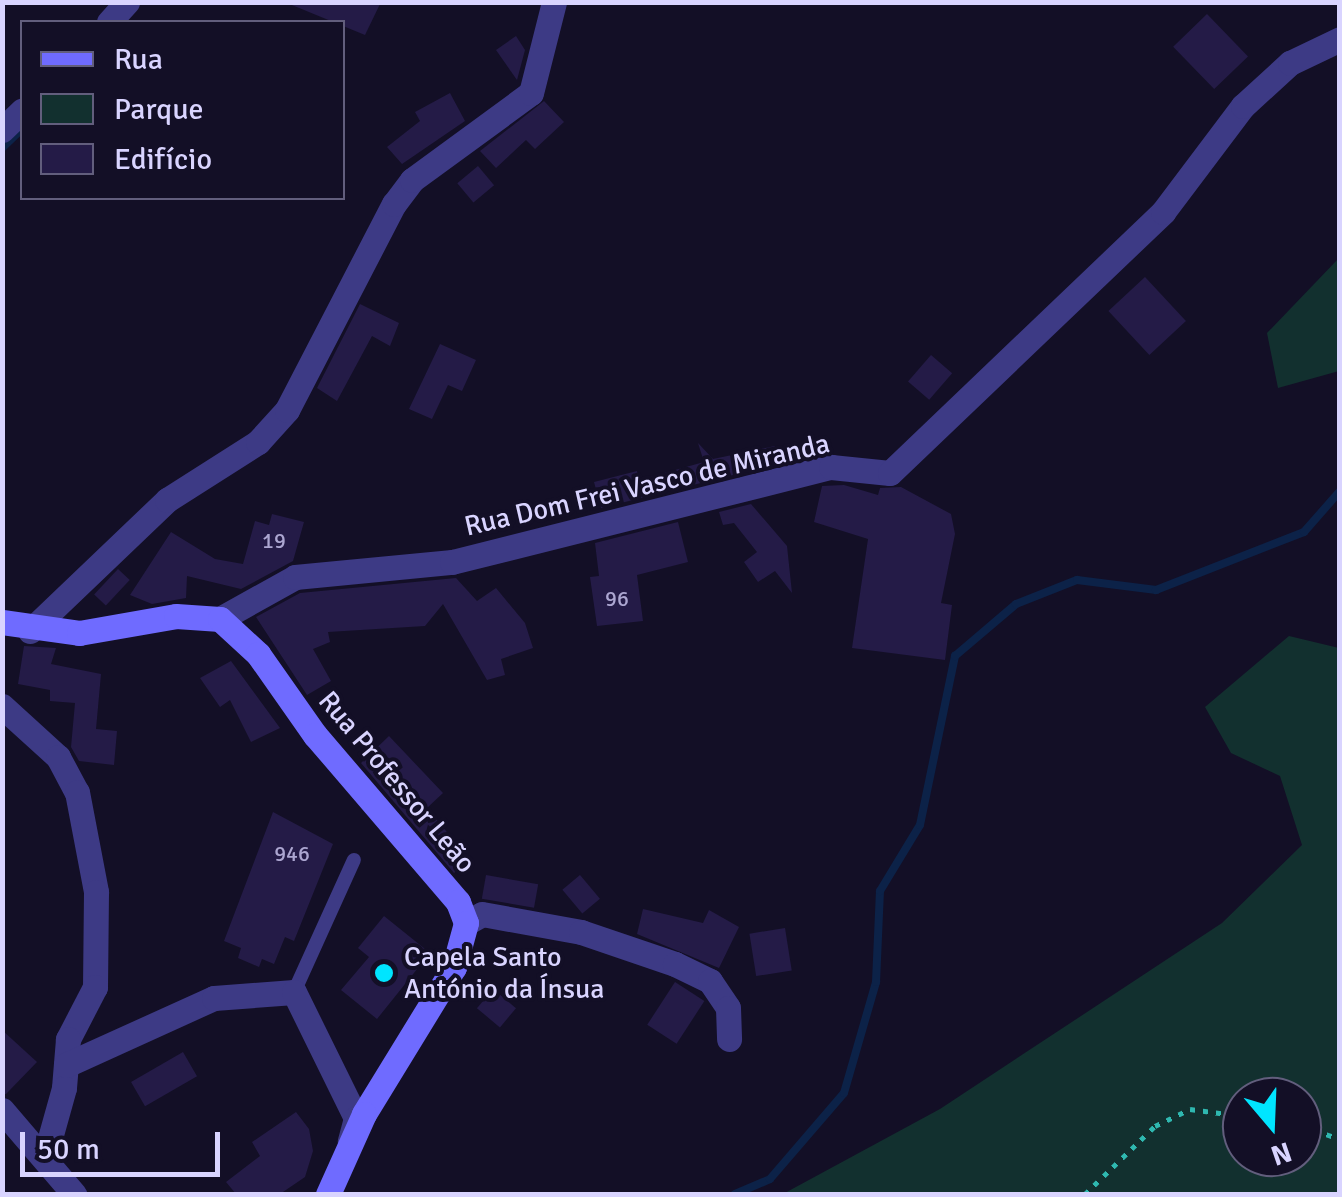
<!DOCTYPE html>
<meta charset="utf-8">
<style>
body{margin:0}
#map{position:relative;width:1342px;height:1197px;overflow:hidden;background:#130f26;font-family:Signika,sans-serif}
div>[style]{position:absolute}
.green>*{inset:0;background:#12302f}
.stream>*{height:8px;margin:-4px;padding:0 4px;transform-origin:4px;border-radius:4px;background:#0c2248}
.building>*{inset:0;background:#241b47;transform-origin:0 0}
.path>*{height:5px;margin-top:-2.5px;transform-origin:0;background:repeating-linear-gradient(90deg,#2fb8b0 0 5px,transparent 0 13px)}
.lane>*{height:14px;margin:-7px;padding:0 7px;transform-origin:7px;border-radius:7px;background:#3d3a85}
.street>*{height:25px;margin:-12.5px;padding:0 12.5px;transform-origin:12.5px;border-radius:12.5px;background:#3d3a85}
.secondary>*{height:25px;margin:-12.5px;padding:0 12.5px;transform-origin:12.5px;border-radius:12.5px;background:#6f6bff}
.dots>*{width:28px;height:28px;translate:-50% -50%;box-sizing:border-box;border:5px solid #130f26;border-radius:50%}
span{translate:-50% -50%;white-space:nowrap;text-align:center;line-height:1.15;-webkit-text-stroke:8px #130f26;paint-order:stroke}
.number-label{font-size:22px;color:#aca6d1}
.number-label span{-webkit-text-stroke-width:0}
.street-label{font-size:28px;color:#d9d4ff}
.poi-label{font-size:28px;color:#d9d4ff}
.left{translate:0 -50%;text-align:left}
.frame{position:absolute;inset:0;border:5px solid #d9d4ff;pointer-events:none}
.legend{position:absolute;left:20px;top:20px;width:325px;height:180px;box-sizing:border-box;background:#130f26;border:2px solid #625e7d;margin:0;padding:12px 18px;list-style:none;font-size:30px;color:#d9d4ff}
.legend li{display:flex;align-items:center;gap:20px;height:50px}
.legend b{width:50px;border:2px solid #625e7d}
.north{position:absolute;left:1222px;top:1077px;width:100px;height:100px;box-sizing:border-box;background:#130f26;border:2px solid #625e7d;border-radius:50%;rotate:161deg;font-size:28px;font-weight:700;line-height:40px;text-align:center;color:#d9d4ff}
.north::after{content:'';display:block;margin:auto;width:35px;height:45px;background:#00e5ff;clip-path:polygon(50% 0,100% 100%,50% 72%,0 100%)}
.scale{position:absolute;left:20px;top:1132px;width:200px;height:45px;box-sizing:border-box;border:5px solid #d9d4ff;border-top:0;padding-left:12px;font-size:30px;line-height:35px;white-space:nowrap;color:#d9d4ff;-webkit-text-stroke:8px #130f26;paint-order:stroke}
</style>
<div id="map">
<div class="green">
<div style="clip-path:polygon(1339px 258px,1339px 371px,1278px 388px,1267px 333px)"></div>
<div style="clip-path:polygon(evenodd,1289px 636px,1339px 648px,1339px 1194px,783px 1194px,940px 1109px,1222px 923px,1302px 845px,1280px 776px,1231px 753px,1205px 707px,1289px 636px,1242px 1097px,1302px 1097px,1302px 1157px,1242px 1157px,1242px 1097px)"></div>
</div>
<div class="stream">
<div style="left:2px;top:148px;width:28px;rotate:-44deg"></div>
<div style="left:735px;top:1194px;width:38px;rotate:-23deg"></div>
<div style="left:770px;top:1179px;width:113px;rotate:-49.3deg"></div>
<div style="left:844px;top:1093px;width:116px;rotate:-73.9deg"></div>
<div style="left:876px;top:982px;width:91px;rotate:-87.5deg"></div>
<div style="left:880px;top:891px;width:77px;rotate:-58.8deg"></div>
<div style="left:920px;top:825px;width:173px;rotate:-78.3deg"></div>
<div style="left:955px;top:656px;width:80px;rotate:-40.4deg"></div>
<div style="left:1016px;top:604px;width:66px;rotate:-21.5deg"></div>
<div style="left:1077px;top:580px;width:80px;rotate:7.2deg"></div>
<div style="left:1156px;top:590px;width:159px;rotate:-21.4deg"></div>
<div style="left:1304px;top:532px;width:55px;rotate:-48.7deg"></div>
</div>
<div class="building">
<div style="clip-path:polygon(381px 2px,365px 35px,287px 3px,287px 2px)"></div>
<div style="left:1207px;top:14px;width:59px;height:47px;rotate:46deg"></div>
<div style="clip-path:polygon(516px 36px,525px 50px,517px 80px,496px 50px)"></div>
<div style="clip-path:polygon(450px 93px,465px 121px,402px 164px,387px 147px,420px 121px,415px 112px)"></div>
<div style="clip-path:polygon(544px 101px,564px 122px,535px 149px,526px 140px,496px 168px,480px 151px)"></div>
<div style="left:478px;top:166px;width:25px;height:27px;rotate:50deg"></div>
<div style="left:1145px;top:277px;width:60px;height:50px;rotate:47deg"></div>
<div style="clip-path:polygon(360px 304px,399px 323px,390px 346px,372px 336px,337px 401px,317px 388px)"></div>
<div style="clip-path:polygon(440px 344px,476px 360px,462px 391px,448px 385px,432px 419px,409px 409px)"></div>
<div style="left:931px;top:355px;width:28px;height:35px;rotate:41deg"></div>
<div style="clip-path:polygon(698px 443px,713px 459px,775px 446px,777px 464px,601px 508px,594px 482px,637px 471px,639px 480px,704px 462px)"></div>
<div style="clip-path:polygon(844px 485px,878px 495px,880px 488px,901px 487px,951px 514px,955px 534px,941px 603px,952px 605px,945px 660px,852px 648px,868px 539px,814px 522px,822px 486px)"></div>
<div style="clip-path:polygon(751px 504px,787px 546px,792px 593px,775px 571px,758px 582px,744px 562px,757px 552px,734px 523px,723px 525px,719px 512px)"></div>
<div style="clip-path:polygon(272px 514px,304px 522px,293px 561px,241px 589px,187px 576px,186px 598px,152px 604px,130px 595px,171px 532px,215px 559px,243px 564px,255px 521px,269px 525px)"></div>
<div style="clip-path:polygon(678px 522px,688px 562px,637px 575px,643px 621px,597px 626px,590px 577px,599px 576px,595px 543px)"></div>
<div style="left:118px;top:569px;width:16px;height:35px;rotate:43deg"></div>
<div style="clip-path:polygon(456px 578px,477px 601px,496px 588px,525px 623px,533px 648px,501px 659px,505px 675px,487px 680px,443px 604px,425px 626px,328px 632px,330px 642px,313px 649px,331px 681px,307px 695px,256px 617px,300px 593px)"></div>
<div style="clip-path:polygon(24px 646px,56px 648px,51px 664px,101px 674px,96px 729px,117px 731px,114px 765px,79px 761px,71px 747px,75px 703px,50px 701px,50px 690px,18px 684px)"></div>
<div style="clip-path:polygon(231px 661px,280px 728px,251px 742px,230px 700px,220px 707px,200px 678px)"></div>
<div style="clip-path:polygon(389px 736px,443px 793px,427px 808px,470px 860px,454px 873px,361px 763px)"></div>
<div style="clip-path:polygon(273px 812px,333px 844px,294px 941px,285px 937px,274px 964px,262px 959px,259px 967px,238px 958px,241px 948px,224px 941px)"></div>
<div style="left:486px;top:875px;width:53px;height:24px;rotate:10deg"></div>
<div style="left:580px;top:875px;width:31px;height:23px;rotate:50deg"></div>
<div style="clip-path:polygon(643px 909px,703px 923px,709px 910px,739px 927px,719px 968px,637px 934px)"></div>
<div style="clip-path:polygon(384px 916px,430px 953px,377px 1019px,341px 990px,369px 957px,358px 948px)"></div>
<div style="left:785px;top:928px;width:43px;height:36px;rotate:81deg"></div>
<div style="left:675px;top:982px;width:35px;height:51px;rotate:33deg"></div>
<div style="left:493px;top:989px;width:30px;height:25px;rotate:40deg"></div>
<div style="clip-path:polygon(2px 1030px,37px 1062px,6px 1094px,2px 1094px)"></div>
<div style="left:183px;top:1052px;width:28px;height:60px;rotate:60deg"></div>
<div style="clip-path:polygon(296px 1112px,309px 1129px,313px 1151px,305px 1177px,280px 1194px,236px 1194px,226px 1182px,260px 1156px,252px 1142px)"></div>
</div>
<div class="path">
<div style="left:1302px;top:1126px;width:40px;rotate:18.9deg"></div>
<div style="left:1085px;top:1194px;width:98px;rotate:-44.2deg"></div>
<div style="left:1155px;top:1126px;width:39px;rotate:-26deg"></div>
<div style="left:1190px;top:1109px;width:52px;rotate:7.7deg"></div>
</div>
<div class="lane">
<div style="left:294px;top:992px;width:145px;rotate:-65.6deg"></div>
</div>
<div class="street">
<div style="left:109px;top:22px;width:27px;rotate:-48deg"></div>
<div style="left:2px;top:130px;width:28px;rotate:-44deg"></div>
<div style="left:220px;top:619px;width:86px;rotate:-29.2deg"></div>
<div style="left:295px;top:577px;width:158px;rotate:-5.5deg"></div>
<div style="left:452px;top:562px;width:391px;rotate:-14.1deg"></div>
<div style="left:831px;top:467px;width:59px;rotate:5.8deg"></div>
<div style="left:890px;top:473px;width:378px;rotate:-43.7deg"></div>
<div style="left:1163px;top:212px;width:133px;rotate:-53deg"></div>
<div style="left:1243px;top:106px;width:64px;rotate:-42.5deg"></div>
<div style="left:1290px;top:63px;width:55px;rotate:-25.6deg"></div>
<div style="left:30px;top:631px;width:190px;rotate:-43.7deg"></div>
<div style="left:167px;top:500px;width:108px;rotate:-32.5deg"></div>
<div style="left:258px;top:442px;width:43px;rotate:-47.8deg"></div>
<div style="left:287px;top:410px;width:232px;rotate:-62.6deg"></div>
<div style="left:394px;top:204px;width:30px;rotate:-53deg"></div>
<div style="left:412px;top:180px;width:147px;rotate:-36.2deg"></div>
<div style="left:531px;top:93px;width:94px;rotate:-75.8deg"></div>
<div style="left:2px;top:706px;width:76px;rotate:42.3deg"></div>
<div style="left:58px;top:757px;width:40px;rotate:62deg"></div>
<div style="left:77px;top:792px;width:102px;rotate:79.2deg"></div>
<div style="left:96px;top:892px;width:95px;rotate:90.6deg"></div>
<div style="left:95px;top:987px;width:59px;rotate:117.4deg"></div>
<div style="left:68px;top:1039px;width:49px;rotate:94.7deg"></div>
<div style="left:64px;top:1088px;width:71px;rotate:105.6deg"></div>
<div style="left:466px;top:923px;width:18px;rotate:-29deg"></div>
<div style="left:482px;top:914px;width:101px;rotate:10.3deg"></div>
<div style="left:581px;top:932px;width:99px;rotate:18.8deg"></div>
<div style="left:675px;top:964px;width:39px;rotate:26deg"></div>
<div style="left:710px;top:981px;width:32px;rotate:56deg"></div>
<div style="left:728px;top:1008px;width:31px;rotate:88deg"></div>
<div style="left:66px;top:1065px;width:162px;rotate:-24.4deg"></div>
<div style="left:214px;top:998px;width:80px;rotate:-4.3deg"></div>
<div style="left:294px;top:992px;width:140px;rotate:63.8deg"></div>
<div style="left:356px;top:1118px;width:24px;rotate:105deg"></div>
<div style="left:2px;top:1110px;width:111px;rotate:49.4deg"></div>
</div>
<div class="secondary">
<div style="left:2px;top:622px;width:78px;rotate:8.1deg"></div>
<div style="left:79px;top:633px;width:98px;rotate:-9.9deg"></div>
<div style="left:176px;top:616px;width:44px;rotate:3.9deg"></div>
<div style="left:220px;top:619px;width:52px;rotate:42.6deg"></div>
<div style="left:258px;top:654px;width:99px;rotate:54.9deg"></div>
<div style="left:315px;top:735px;width:220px;rotate:49.4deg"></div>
<div style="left:458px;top:902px;width:22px;rotate:69deg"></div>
<div style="left:466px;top:923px;width:46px;rotate:105.3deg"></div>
<div style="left:454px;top:967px;width:172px;rotate:121.5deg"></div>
<div style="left:364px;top:1114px;width:88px;rotate:114.2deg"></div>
</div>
<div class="dots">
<div style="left:384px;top:973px;background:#00e5ff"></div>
</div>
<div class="number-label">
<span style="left:274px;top:541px">19</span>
<span style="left:617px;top:599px">96</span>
<span style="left:292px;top:854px">946</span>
</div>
<div class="street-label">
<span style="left:647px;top:485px;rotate:-13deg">Rua Dom Frei Vasco de Miranda</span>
<span style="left:397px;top:782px;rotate:50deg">Rua Professor Leão</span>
</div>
<div class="poi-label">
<span class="left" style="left:404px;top:973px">Capela Santo<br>António da Ínsua</span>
</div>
<div class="frame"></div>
<ul class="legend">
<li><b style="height:12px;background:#6f6bff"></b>Rua</li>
<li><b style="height:28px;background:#12302f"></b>Parque</li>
<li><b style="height:28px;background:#241b47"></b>Edifício</li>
</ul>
<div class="north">N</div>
<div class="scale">50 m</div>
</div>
